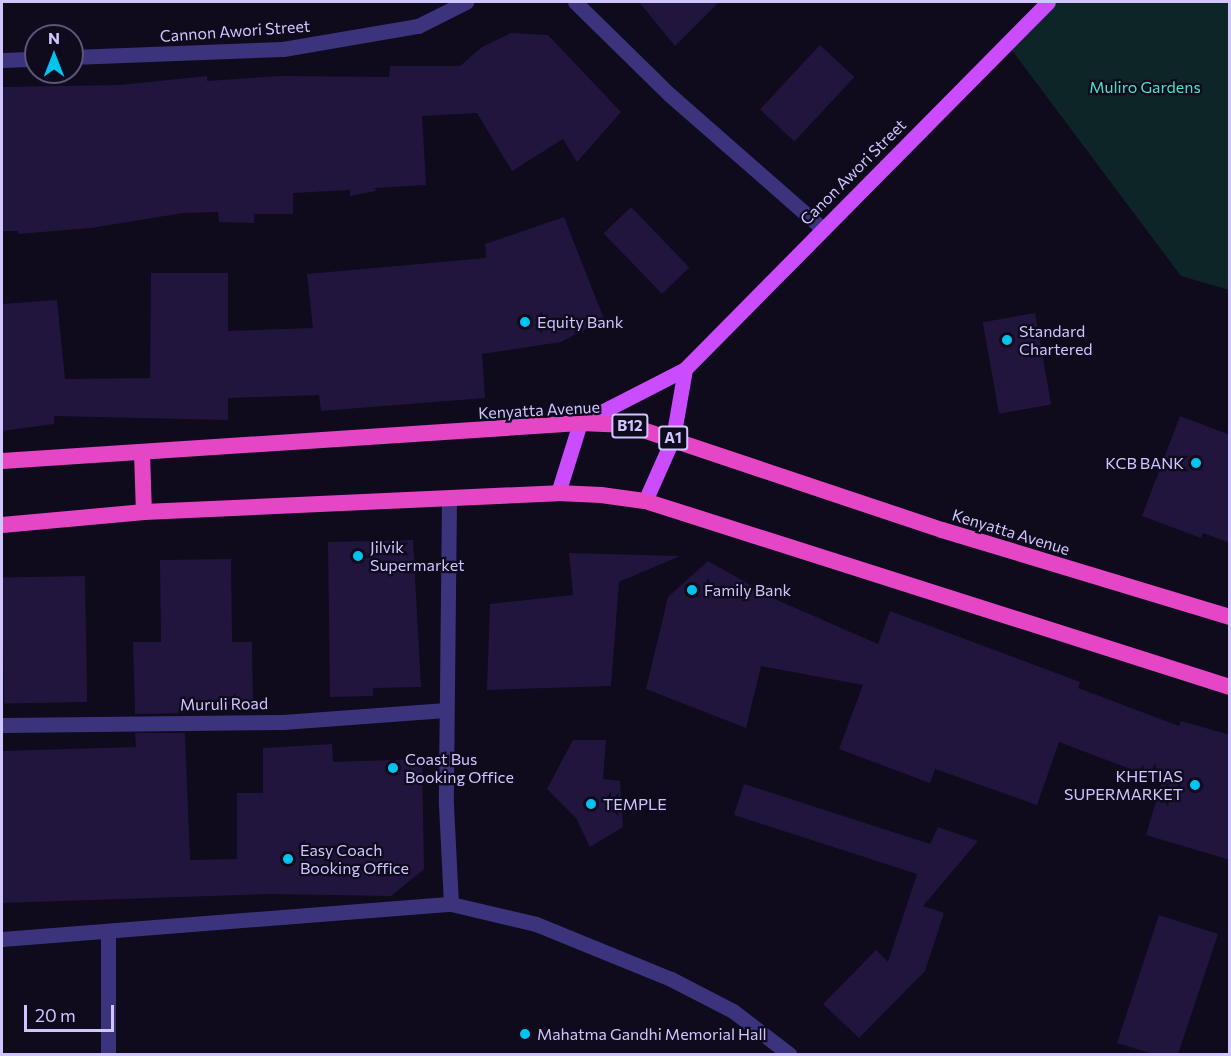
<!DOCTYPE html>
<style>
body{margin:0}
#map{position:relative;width:1231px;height:1056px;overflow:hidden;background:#0f0a1c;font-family:Commissioner,sans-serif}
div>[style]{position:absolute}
.green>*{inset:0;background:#0d2526}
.building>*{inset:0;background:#21153e;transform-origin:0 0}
.minor>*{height:15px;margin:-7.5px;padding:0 7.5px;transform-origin:7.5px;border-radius:7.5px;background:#3c337d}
.primary>*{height:15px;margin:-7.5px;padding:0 7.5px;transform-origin:7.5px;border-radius:7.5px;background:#cb4cff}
.trunk>*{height:16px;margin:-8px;padding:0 8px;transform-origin:8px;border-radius:8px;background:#e546c6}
.dots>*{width:16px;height:16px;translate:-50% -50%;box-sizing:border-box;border:3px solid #0f0a1c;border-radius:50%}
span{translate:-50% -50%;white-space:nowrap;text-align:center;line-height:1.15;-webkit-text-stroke:4.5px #0f0a1c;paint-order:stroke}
.shield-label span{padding:2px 4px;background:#0f0a1c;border:2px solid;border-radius:4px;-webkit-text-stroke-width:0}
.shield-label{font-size:15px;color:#d1c5ff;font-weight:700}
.street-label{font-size:16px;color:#d1c5ff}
.park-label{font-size:16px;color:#4de3ca}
.poi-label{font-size:16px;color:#d1c5ff}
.left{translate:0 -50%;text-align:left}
.right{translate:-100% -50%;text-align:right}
.frame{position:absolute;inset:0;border:3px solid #d1c5ff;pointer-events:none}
.north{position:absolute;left:24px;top:24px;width:60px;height:60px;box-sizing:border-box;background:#0f0a1c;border:2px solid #5d5577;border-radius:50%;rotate:0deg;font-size:16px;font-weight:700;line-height:24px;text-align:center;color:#d1c5ff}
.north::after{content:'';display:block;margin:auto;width:21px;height:27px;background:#00c4f0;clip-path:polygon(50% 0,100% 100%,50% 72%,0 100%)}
.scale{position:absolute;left:24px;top:1005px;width:90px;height:27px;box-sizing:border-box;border:3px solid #d1c5ff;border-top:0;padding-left:8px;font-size:18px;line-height:21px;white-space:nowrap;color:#d1c5ff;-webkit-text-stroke:4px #0f0a1c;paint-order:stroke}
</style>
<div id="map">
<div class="green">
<div style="clip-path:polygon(1045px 2px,1229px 2px,1229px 290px,1181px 276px,1005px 41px)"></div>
</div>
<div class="building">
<div style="clip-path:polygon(639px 2px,719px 2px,675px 46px)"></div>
<div style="clip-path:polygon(511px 33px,548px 35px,621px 112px,577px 162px,563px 139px,512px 171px,477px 113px,422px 116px,426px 185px,375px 188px,376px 191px,350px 196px,350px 190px,293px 193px,293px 214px,254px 214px,254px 223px,219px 222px,218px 212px,183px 213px,91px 228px,18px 234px,18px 231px,2px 231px,2px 87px,120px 85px,207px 76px,207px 81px,280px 76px,389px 77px,390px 66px,460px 66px,482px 47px)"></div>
<div style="left:820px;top:45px;width:47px;height:88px;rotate:43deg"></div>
<div style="left:631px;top:207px;width:84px;height:38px;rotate:46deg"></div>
<div style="clip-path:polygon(564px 217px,604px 319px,561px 342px,482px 354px,485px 398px,321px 411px,319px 395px,228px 398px,228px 420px,54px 416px,54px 424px,2px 431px,2px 304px,57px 300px,65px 379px,150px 378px,151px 273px,228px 273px,228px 331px,313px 328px,307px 274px,486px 258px,485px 244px)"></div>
<div style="left:1035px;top:313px;width:93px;height:53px;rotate:80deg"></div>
<div style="clip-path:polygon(1180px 416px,1230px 435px,1230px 543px,1203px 533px,1201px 538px,1142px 516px)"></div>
<div style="clip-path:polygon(413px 540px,421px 687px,373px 688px,373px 696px,330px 697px,328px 542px)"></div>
<div style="clip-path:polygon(569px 553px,680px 556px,619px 582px,611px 686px,487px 690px,490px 604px,573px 595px)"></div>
<div style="clip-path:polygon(231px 559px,232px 642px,252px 642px,253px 704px,184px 705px,185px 713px,135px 714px,133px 642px,161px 642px,160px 560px)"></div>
<div style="clip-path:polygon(708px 561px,777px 600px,878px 644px,890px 611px,1080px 682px,1078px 688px,1179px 726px,1181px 721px,1230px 735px,1230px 860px,1146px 835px,1162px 781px,1059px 742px,1037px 805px,935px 769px,930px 783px,839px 749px,863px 685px,761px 666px,746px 728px,646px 689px,668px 597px)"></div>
<div style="left:85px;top:576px;width:126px;height:83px;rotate:89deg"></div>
<div style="clip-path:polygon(135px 733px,185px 733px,190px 860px,237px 859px,237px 793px,263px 793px,263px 748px,332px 744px,333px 762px,422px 759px,424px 869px,391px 896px,269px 894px,2px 903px,2px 751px,136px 747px)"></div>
<div style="clip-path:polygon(573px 740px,606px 740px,603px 779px,620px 781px,623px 827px,590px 847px,576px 818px,547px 789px)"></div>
<div style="clip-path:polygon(744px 784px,930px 844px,938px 827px,978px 841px,923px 906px,944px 913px,925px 971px,859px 1038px,823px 1004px,876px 950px,888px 962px,917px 874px,734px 815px)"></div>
<div style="clip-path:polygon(1159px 915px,1218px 934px,1178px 1054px,1153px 1054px,1117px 1043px)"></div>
</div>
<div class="minor">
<div style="left:575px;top:2px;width:133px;rotate:44.4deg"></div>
<div style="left:670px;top:95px;width:202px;rotate:41.2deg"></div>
<div style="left:72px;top:57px;width:211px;rotate:-2.2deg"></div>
<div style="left:283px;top:49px;width:137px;rotate:-9.7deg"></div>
<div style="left:418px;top:26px;width:54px;rotate:-26.6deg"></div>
<div style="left:2px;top:60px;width:34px;rotate:-2deg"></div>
<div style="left:449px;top:498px;width:307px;rotate:90.6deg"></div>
<div style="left:446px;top:805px;width:99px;rotate:87.1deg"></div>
<div style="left:451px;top:904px;width:87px;rotate:13.2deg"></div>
<div style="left:536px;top:924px;width:146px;rotate:22.2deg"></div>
<div style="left:671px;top:979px;width:70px;rotate:27.3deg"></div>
<div style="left:733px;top:1011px;width:71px;rotate:37.5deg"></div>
<div style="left:2px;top:725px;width:281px;rotate:-0.6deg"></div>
<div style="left:283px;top:722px;width:163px;rotate:-4.2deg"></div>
<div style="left:108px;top:933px;width:121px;rotate:90deg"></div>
<div style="left:2px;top:939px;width:450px;rotate:-4.5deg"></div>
</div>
<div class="primary">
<div style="left:558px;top:493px;width:73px;rotate:-72.6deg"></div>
<div style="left:580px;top:423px;width:118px;rotate:-27.2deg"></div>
<div style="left:685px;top:369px;width:516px;rotate:-45.31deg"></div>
<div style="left:645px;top:501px;width:69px;rotate:-66deg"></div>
<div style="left:673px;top:438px;width:70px;rotate:-80.1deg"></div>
</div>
<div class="trunk">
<div style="left:142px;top:453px;width:59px;rotate:88.1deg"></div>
<div style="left:2px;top:461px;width:579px;rotate:-3.76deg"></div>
<div style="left:580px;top:423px;width:48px;rotate:2.4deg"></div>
<div style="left:628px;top:425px;width:331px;rotate:18.5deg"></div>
<div style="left:942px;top:530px;width:301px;rotate:16.8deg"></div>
<div style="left:2px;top:525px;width:143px;rotate:-5.2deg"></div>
<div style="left:144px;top:512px;width:414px;rotate:-2.6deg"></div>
<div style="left:558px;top:493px;width:43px;rotate:2.7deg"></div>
<div style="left:601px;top:495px;width:44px;rotate:7.8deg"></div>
<div style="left:645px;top:501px;width:614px;rotate:17.64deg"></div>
</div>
<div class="dots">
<div style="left:525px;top:322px;background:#00c4f0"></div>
<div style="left:1007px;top:340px;background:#00c4f0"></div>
<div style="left:1196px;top:463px;background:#00c4f0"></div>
<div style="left:358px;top:556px;background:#00c4f0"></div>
<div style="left:692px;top:590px;background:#00c4f0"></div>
<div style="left:393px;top:768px;background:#00c4f0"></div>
<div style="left:1195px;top:785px;background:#00c4f0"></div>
<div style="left:591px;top:804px;background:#00c4f0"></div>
<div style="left:288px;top:859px;background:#00c4f0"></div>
<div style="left:525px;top:1034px;background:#00c4f0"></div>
</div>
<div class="shield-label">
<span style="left:630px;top:426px">B12</span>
<span style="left:673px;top:438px">A1</span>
</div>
<div class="street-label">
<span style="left:235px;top:31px;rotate:-4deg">Cannon Awori Street</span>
<span style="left:853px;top:172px;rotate:-45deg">Canon Awori Street</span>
<span style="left:539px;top:410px;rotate:-3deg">Kenyatta Avenue</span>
<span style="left:1011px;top:532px;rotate:17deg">Kenyatta Avenue</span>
<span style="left:224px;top:704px;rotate:-1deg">Muruli Road</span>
</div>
<div class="park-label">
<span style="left:1145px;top:87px">Muliro Gardens</span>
</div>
<div class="poi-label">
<span class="left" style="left:537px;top:322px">Equity Bank</span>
<span class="left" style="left:1019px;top:340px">Standard<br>Chartered</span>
<span class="right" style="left:1184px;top:463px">KCB BANK</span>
<span class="left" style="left:370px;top:556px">Jilvik<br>Supermarket</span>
<span class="left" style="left:704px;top:590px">Family Bank</span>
<span class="left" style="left:405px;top:768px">Coast Bus<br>Booking Office</span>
<span class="right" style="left:1183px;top:785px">KHETIAS<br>SUPERMARKET</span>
<span class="left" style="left:603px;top:804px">TEMPLE</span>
<span class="left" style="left:300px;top:859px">Easy Coach<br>Booking Office</span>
<span class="left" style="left:537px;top:1034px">Mahatma Gandhi Memorial Hall</span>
</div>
<div class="frame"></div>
<div class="north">N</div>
<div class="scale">20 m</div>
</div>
